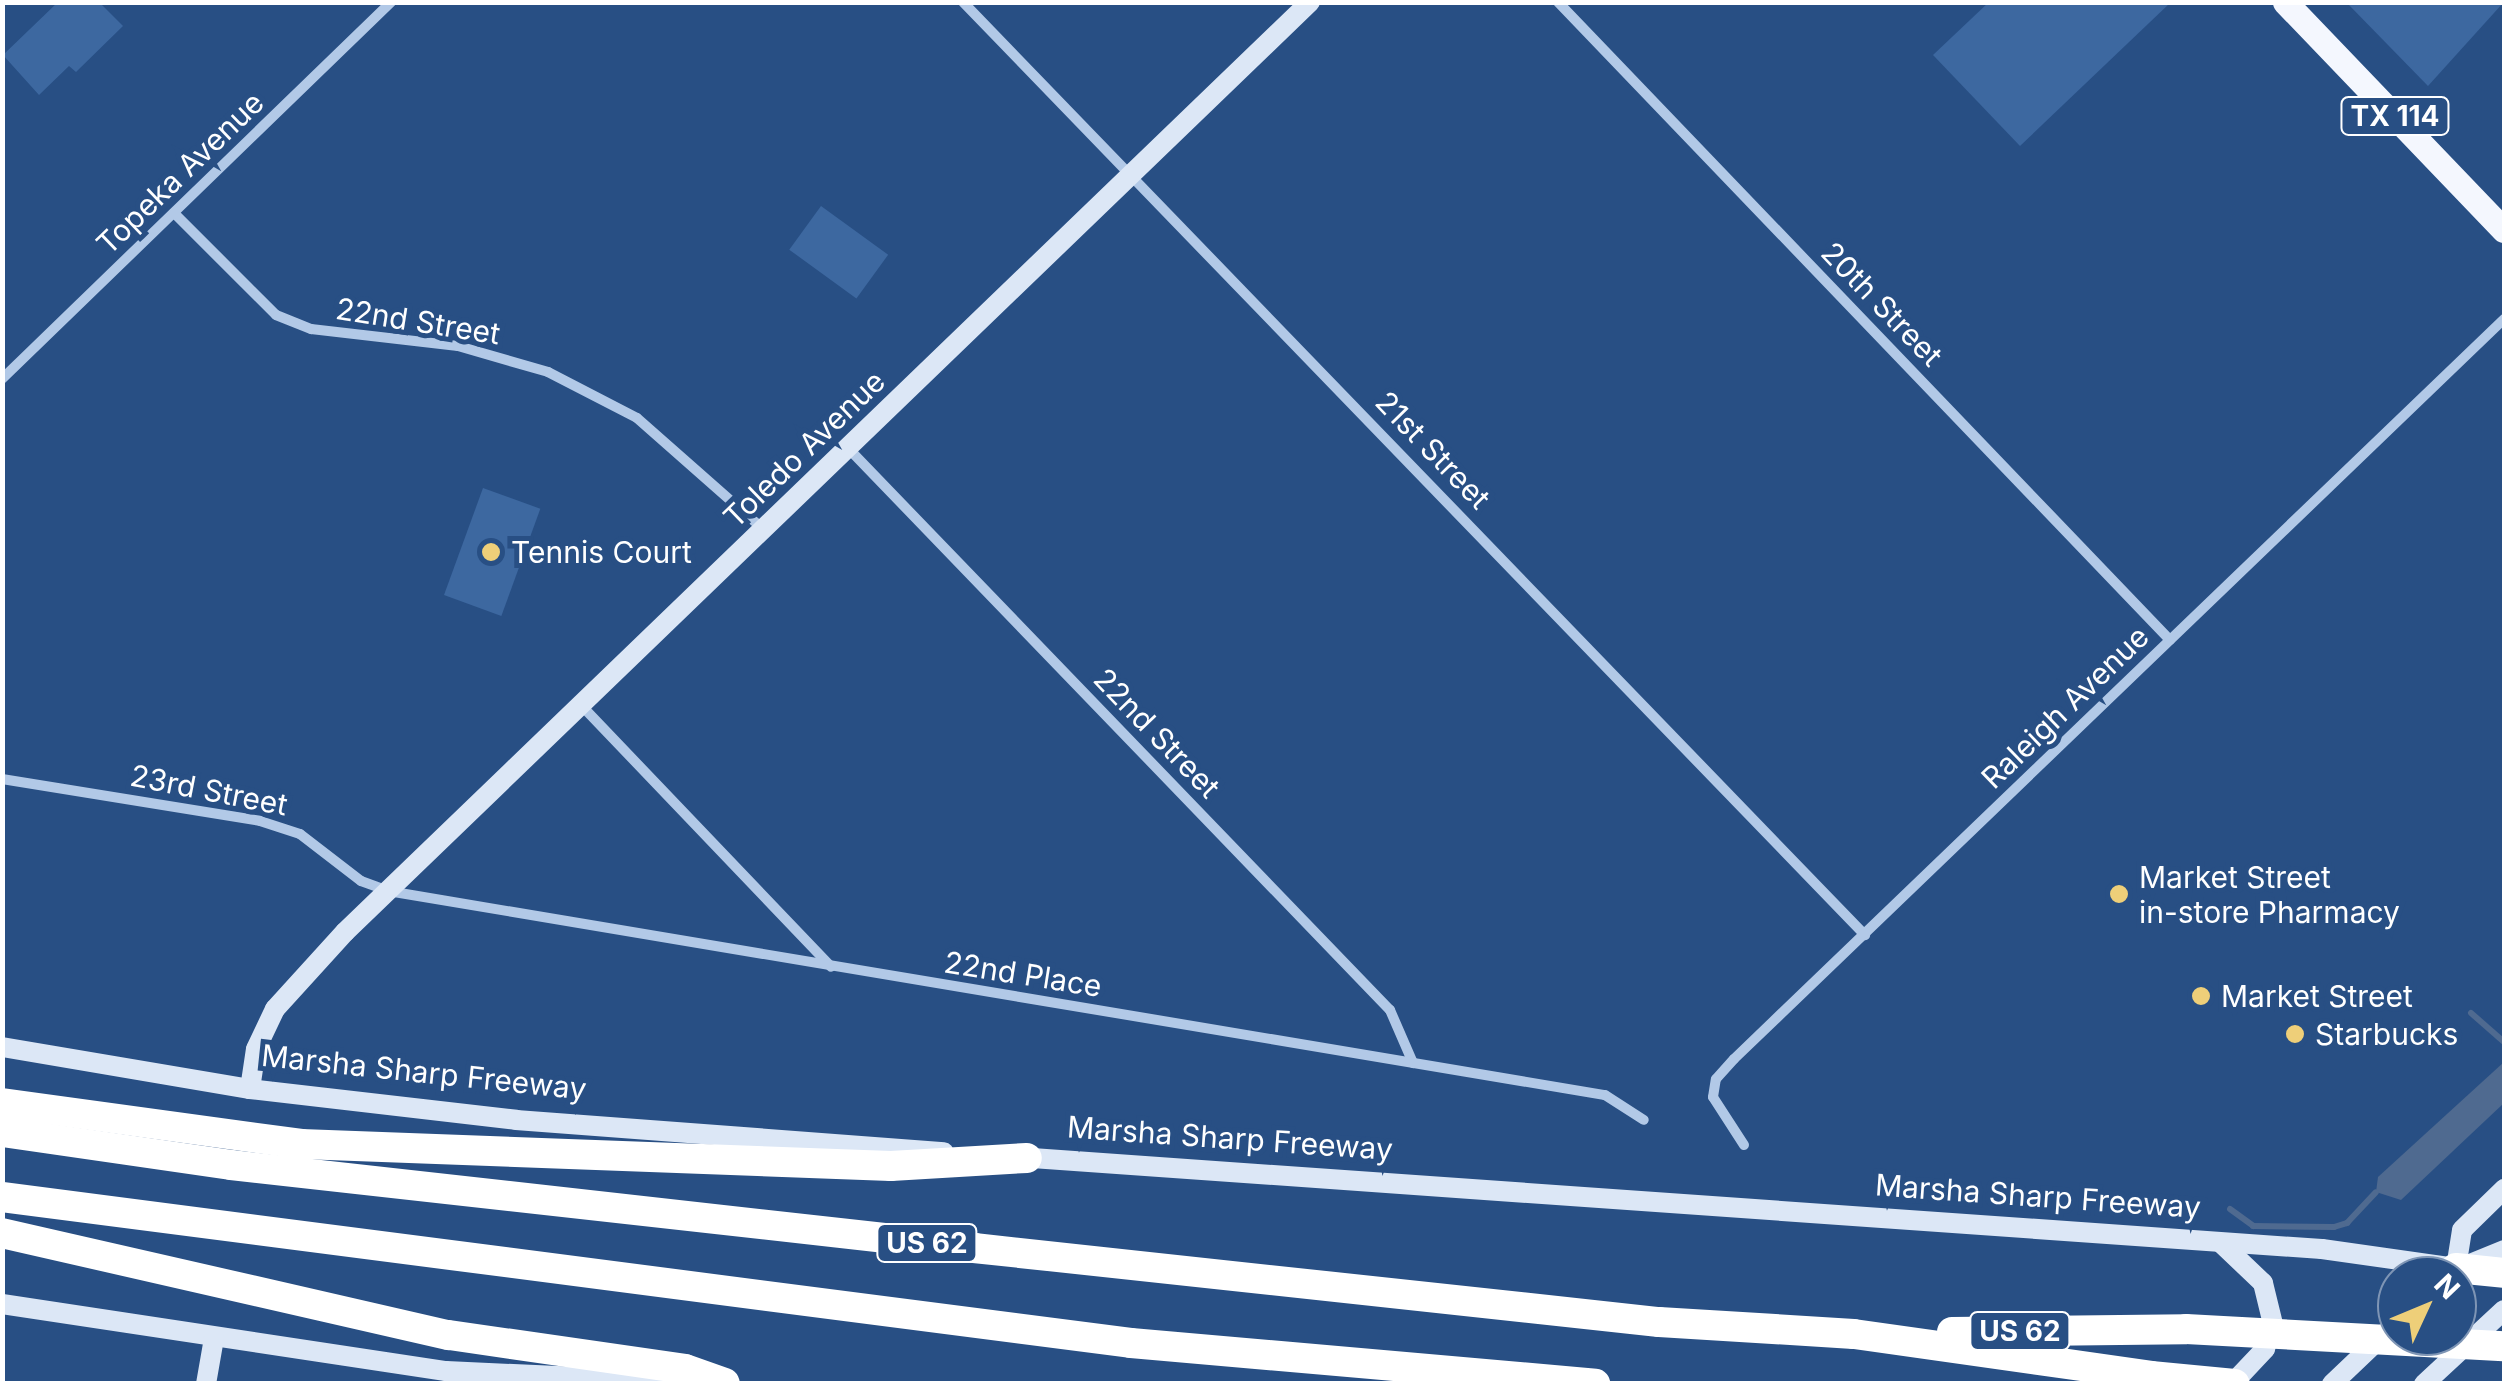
<!DOCTYPE html>
<style>
body{margin:0}
#map{position:relative;width:2507px;height:1386px;overflow:hidden;background:#284f84;font-family:Inter,sans-serif}
div>[style]{position:absolute}
.green>*{inset:0;background:#3d68a0;transform-origin:0 0}
.water>*{inset:0;background:#4f6a90}
.stream>*{height:6px;margin:-3px;padding:0 3px;transform-origin:3px;border-radius:3px;background:#4f6a90}
.street>*{height:10px;margin:-5px;padding:0 5px;transform-origin:5px;border-radius:5px;background:#b2c9e7}
.secondary>*{height:20px;margin:-10px;padding:0 10px;transform-origin:10px;border-radius:10px;background:#dce7f6}
.primary>*{height:25px;margin:-12.5px;padding:0 12.5px;transform-origin:12.5px;border-radius:12.5px;background:#f4f7fe}
.highway>*{height:30px;margin:-15px;padding:0 15px;transform-origin:15px;border-radius:15px;background:#fff}
.highway-bridge>*{height:30px;margin:-15px;padding:0 15px;transform-origin:15px;border-radius:15px;background:#fff}
.dots>*{width:28px;height:28px;translate:-50% -50%;box-sizing:border-box;border:5px solid #284f84;border-radius:50%}
span{translate:-50% -50%;white-space:nowrap;text-align:center;line-height:1.15;-webkit-text-stroke:10px #284f84;paint-order:stroke}
.shield-label span{padding:2px 8px;background:#284f84;border:2px solid;border-radius:8px;-webkit-text-stroke-width:0}
.shield-label{font-size:28px;color:#fff;font-weight:700}
.street-label{font-size:30px;color:#fff}
.poi-label{font-size:30px;color:#fff}
.left{translate:0 -50%;text-align:left}
.frame{position:absolute;inset:0;border:5px solid #fff;pointer-events:none}
.north{position:absolute;left:2377px;top:1256px;width:100px;height:100px;box-sizing:border-box;background:#284f84;border:2px solid #7e95b5;border-radius:50%;rotate:46deg;font-size:28px;font-weight:700;line-height:40px;text-align:center;color:#fff}
.north::after{content:'';display:block;margin:auto;width:35px;height:45px;background:#eecf79;clip-path:polygon(50% 0,100% 100%,50% 72%,0 100%)}
</style>
<div id="map">
<div class="green">
<div style="clip-path:polygon(1989px 2px,2170px 2px,2170px 3px,2020px 146px,1933px 55px)"></div>
<div style="clip-path:polygon(57px 3px,100px 3px,123px 26px,76px 72px,69px 66px,39px 95px,3px 55px)"></div>
<div style="clip-path:polygon(2347px 3px,2503px 3px,2428px 86px)"></div>
<div style="left:821px;top:206px;width:83px;height:54px;rotate:36deg"></div>
<div style="left:483px;top:488px;width:61px;height:114px;rotate:20deg"></div>
</div>
<div class="water">
<div style="clip-path:polygon(2504px 1062px,2504px 1103px,2401px 1200px,2376px 1192px,2378px 1177px)"></div>
</div>
<div class="stream">
<div style="left:2471px;top:1013px;width:44px;rotate:41.3deg"></div>
<div style="left:2230px;top:1209px;width:29px;rotate:36deg"></div>
<div style="left:2253px;top:1226px;width:81px;rotate:0.7deg"></div>
<div style="left:2334px;top:1227px;width:14px;rotate:-17deg"></div>
<div style="left:2347px;top:1223px;width:42px;rotate:-46.9deg"></div>
</div>
<div class="street">
<div style="left:963px;top:2px;width:1298px;rotate:45.97deg"></div>
<div style="left:1558px;top:2px;width:884px;rotate:46.19deg"></div>
<div style="left:174px;top:213px;width:144px;rotate:45deg"></div>
<div style="left:276px;top:315px;width:38px;rotate:22deg"></div>
<div style="left:311px;top:329px;width:148px;rotate:6.6deg"></div>
<div style="left:458px;top:346px;width:94px;rotate:16.1deg"></div>
<div style="left:548px;top:372px;width:100px;rotate:27.3deg"></div>
<div style="left:637px;top:418px;width:168px;rotate:41.4deg"></div>
<div style="left:2px;top:379px;width:542px;rotate:-44.1deg"></div>
<div style="left:848px;top:448px;width:781px;rotate:46.04deg"></div>
<div style="left:1390px;top:1010px;width:58px;rotate:66.5deg"></div>
<div style="left:581px;top:705px;width:362px;rotate:46.3deg"></div>
<div style="left:2px;top:779px;width:261px;rotate:9.2deg"></div>
<div style="left:260px;top:821px;width:42px;rotate:18deg"></div>
<div style="left:300px;top:834px;width:77px;rotate:37.6deg"></div>
<div style="left:361px;top:881px;width:29px;rotate:20deg"></div>
<div style="left:388px;top:891px;width:1234px;rotate:9.52deg"></div>
<div style="left:1605px;top:1095px;width:46px;rotate:32.7deg"></div>
<div style="left:1744px;top:1145px;width:57px;rotate:-122.9deg"></div>
<div style="left:1713px;top:1097px;width:18px;rotate:-81deg"></div>
<div style="left:1716px;top:1079px;width:27px;rotate:-48deg"></div>
<div style="left:1734px;top:1059px;width:1068px;rotate:-43.86deg"></div>
</div>
<div class="secondary">
<div style="left:2px;top:1047px;width:252px;rotate:9.6deg"></div>
<div style="left:250px;top:1089px;width:268px;rotate:6.6deg"></div>
<div style="left:516px;top:1120px;width:429px;rotate:4.3deg"></div>
<div style="left:250px;top:1089px;width:40px;rotate:-81.5deg"></div>
<div style="left:256px;top:1049px;width:44px;rotate:-64.6deg"></div>
<div style="left:275px;top:1009px;width:104px;rotate:-47.7deg"></div>
<div style="left:345px;top:932px;width:1340px;rotate:-43.94deg"></div>
<div style="left:1018px;top:1157px;width:1307px;rotate:4.04deg"></div>
<div style="left:2322px;top:1249px;width:135px;rotate:8.1deg"></div>
<div style="left:2221px;top:1243px;width:58px;rotate:43.6deg"></div>
<div style="left:2263px;top:1283px;width:42px;rotate:76.3deg"></div>
<div style="left:2273px;top:1324px;width:26px;rotate:108deg"></div>
<div style="left:2265px;top:1349px;width:48px;rotate:133.3deg"></div>
<div style="left:2470px;top:1264px;width:37px;rotate:-22deg"></div>
<div style="left:2456px;top:1268px;width:38px;rotate:-81deg"></div>
<div style="left:2462px;top:1230px;width:59px;rotate:-44.3deg"></div>
<div style="left:2px;top:1304px;width:449px;rotate:8.6deg"></div>
<div style="left:446px;top:1371px;width:239px;rotate:2.6deg"></div>
<div style="left:206px;top:1384px;width:47px;rotate:-80.1deg"></div>
<div style="left:2332px;top:1384px;width:90px;rotate:-43.6deg"></div>
<div style="left:2424px;top:1384px;width:109px;rotate:-42.8deg"></div>
</div>
<div class="primary">
<div style="left:2285px;top:2px;width:316px;rotate:46.2deg"></div>
</div>
<div class="highway">
<div style="left:2px;top:1103px;width:302px;rotate:7.8deg"></div>
<div style="left:301px;top:1144px;width:590px;rotate:2.14deg"></div>
<div style="left:891px;top:1166px;width:136px;rotate:-3.4deg"></div>
<div style="left:2px;top:1132px;width:231px;rotate:8.2deg"></div>
<div style="left:231px;top:1165px;width:748px;rotate:6.37deg"></div>
<div style="left:974px;top:1248px;width:689px;rotate:6.17deg"></div>
<div style="left:1659px;top:1322px;width:195px;rotate:3.5deg"></div>
<div style="left:1854px;top:1334px;width:300px;rotate:8deg"></div>
<div style="left:2px;top:1197px;width:1138px;rotate:7.37deg"></div>
<div style="left:1131px;top:1343px;width:466px;rotate:5deg"></div>
<div style="left:2px;top:1233px;width:458px;rotate:12.9deg"></div>
<div style="left:449px;top:1335px;width:238px;rotate:8.2deg"></div>
<div style="left:685px;top:1369px;width:42px;rotate:19.3deg"></div>
<div style="left:2456px;top:1268px;width:48px;rotate:5.9deg"></div>
<div style="left:1952px;top:1332px;width:234px;rotate:-0.7deg"></div>
</div>
<div class="highway-bridge">
<div style="left:2186px;top:1329px;width:318px;rotate:3.1deg"></div>
<div style="left:2151px;top:1376px;width:84px;rotate:5.4deg"></div>
</div>
<div class="dots">
<div style="left:491px;top:552px;background:#eecf79"></div>
<div style="left:2119px;top:894px;background:#eecf79"></div>
<div style="left:2201px;top:996px;background:#eecf79"></div>
<div style="left:2295px;top:1034px;background:#eecf79"></div>
</div>
<div class="shield-label">
<span style="left:2395px;top:116px">TX 114</span>
<span style="left:927px;top:1243px">US 62</span>
<span style="left:2020px;top:1331px">US 62</span>
</div>
<div class="street-label">
<span style="left:180px;top:173px;rotate:-44deg">Topeka Avenue</span>
<span style="left:1882px;top:304px;rotate:46deg">20th Street</span>
<span style="left:418px;top:321px;rotate:9deg">22nd Street</span>
<span style="left:804px;top:449px;rotate:-44deg">Toledo Avenue</span>
<span style="left:1433px;top:450px;rotate:46deg">21st Street</span>
<span style="left:2065px;top:707px;rotate:-44deg">Raleigh Avenue</span>
<span style="left:1157px;top:733px;rotate:46deg">22nd Street</span>
<span style="left:209px;top:790px;rotate:11deg">23rd Street</span>
<span style="left:1023px;top:974px;rotate:9deg">22nd Place</span>
<span style="left:424px;top:1072px;rotate:6deg">Marsha Sharp Freeway</span>
<span style="left:1230px;top:1138px;rotate:4deg">Marsha Sharp Freeway</span>
<span style="left:2038px;top:1196px;rotate:4deg">Marsha Sharp Freeway</span>
</div>
<div class="poi-label">
<span class="left" style="left:511px;top:552px">Tennis Court</span>
<span class="left" style="left:2139px;top:894px">Market Street<br>in-store Pharmacy</span>
<span class="left" style="left:2221px;top:996px">Market Street</span>
<span class="left" style="left:2315px;top:1034px">Starbucks</span>
</div>
<div class="frame"></div>
<div class="north">N</div>
</div>
